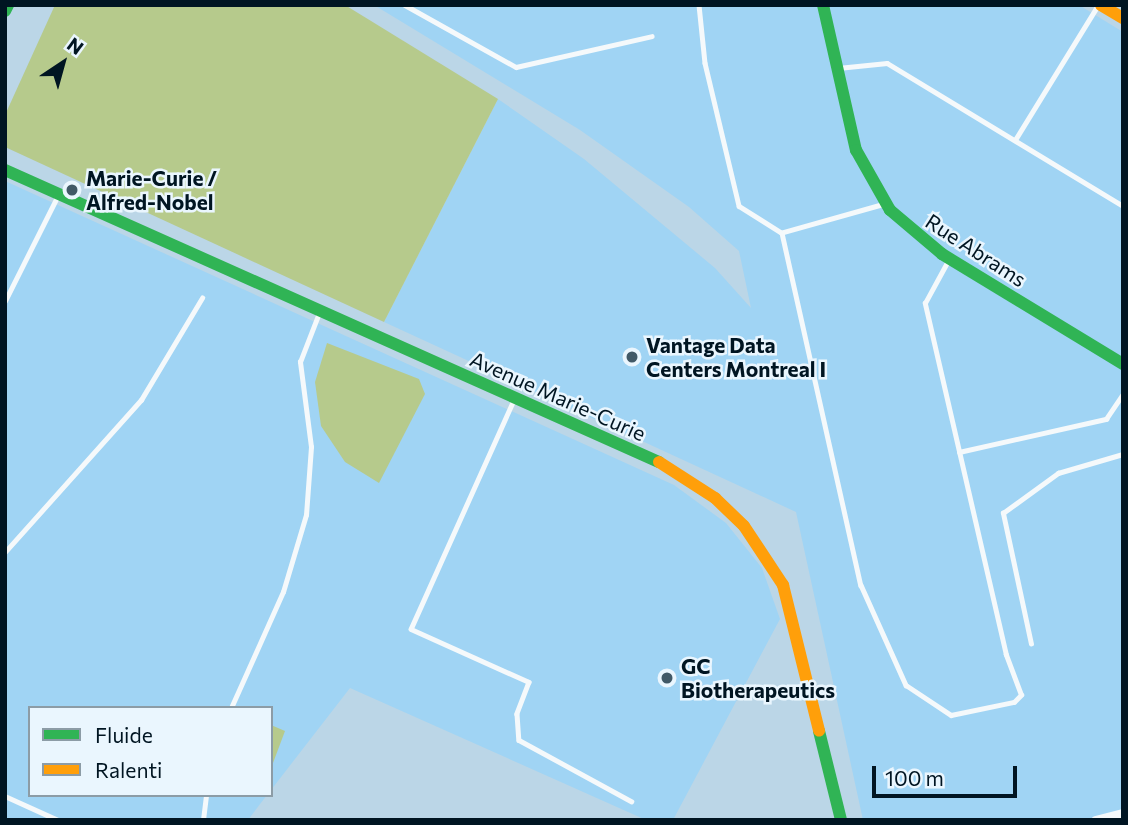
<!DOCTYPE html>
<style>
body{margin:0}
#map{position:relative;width:1128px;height:825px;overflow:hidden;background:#bbd6e7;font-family:Commissioner,sans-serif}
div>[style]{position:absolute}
.built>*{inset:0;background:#a0d4f4}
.green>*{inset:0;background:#b6ca8c}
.lane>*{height:4.5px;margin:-2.25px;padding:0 2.25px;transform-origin:2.25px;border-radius:2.25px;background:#f5f9fb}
.street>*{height:9px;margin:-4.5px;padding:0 4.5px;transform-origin:4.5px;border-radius:4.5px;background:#f5f9fb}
.fast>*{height:12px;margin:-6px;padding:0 6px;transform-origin:6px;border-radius:6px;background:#30b455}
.slow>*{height:12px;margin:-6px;padding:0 6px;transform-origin:6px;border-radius:6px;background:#ff9f0a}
.dots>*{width:19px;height:19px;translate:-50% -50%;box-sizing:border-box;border:4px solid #eaf6fe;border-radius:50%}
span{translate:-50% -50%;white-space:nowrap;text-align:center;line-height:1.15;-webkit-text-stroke:5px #eaf6fe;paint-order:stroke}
.poi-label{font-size:21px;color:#001522;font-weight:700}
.left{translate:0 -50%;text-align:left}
.street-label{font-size:21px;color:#001522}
.frame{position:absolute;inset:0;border:7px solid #001522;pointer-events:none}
.legend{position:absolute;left:28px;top:706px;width:245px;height:91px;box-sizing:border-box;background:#eaf6fe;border:2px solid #8c9ca6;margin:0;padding:9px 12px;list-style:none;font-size:21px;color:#001522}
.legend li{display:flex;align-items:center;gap:14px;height:35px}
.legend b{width:35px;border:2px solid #8c9ca6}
.north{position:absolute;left:28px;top:28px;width:70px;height:70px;-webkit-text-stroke:5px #eaf6fe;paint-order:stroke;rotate:36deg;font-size:19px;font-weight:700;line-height:28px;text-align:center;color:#001522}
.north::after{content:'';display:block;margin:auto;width:24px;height:32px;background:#001522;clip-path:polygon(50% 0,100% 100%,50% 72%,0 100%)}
.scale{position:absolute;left:872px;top:766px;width:145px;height:32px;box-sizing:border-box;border:4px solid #001522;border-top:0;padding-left:9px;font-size:21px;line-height:24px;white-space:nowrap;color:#001522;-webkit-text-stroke:5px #eaf6fe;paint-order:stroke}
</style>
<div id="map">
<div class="built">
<div style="clip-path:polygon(374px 5px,1079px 5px,1123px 32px,1123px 820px,863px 820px,796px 512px,384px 322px,498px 99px,584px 159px,715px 268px,751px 308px,739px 251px,689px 207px,580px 130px)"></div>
<div style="clip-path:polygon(5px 181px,674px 485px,726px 523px,762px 568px,780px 619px,673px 820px,646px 820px,350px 688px,271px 790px,271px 708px,30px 708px,30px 795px,267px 795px,248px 820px,5px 820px)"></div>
</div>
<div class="green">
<div style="clip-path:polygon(55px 5px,345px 5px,498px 99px,384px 322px,5px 147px,5px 115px)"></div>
<div style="clip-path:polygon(327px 343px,419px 379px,425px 394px,379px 483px,345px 462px,321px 426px,315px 382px)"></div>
<div style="clip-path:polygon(271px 725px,285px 731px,273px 763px,271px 762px)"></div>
</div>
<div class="lane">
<div style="left:405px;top:5px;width:127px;rotate:29.2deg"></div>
<div style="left:516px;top:67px;width:139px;rotate:-12.8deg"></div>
<div style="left:699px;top:5px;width:58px;rotate:84.1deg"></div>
<div style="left:705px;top:63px;width:147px;rotate:76.6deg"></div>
<div style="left:739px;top:206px;width:51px;rotate:32.1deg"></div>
<div style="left:838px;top:68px;width:49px;rotate:-5.8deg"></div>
<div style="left:887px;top:63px;width:276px;rotate:31.2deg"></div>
<div style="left:1015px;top:140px;width:158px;rotate:-58.4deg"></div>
<div style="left:885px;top:204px;width:107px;rotate:164.3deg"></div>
<div style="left:782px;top:233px;width:361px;rotate:77.4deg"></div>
<div style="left:861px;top:585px;width:110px;rotate:65.8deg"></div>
<div style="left:906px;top:685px;width:54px;rotate:33.7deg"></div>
<div style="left:951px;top:715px;width:64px;rotate:-11.7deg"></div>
<div style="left:1014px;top:702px;width:10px;rotate:-45deg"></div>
<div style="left:1021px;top:695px;width:43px;rotate:-110.6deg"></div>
<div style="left:1006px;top:655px;width:361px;rotate:-103deg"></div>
<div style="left:925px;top:303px;width:50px;rotate:-61.4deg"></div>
<div style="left:5px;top:301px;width:119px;rotate:-63.4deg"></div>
<div style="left:515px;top:398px;width:253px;rotate:114.2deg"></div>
<div style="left:411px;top:629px;width:129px;rotate:24.2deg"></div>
<div style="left:529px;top:682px;width:34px;rotate:111deg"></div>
<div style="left:517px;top:714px;width:26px;rotate:86deg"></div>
<div style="left:519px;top:740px;width:128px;rotate:28.6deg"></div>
<div style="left:959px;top:452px;width:151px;rotate:-12.7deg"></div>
<div style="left:1106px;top:419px;width:30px;rotate:-56deg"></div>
<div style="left:5px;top:552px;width:204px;rotate:-48.2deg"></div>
<div style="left:141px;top:400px;width:119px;rotate:-59.1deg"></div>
<div style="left:1031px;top:644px;width:134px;rotate:-102.1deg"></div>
<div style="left:1003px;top:513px;width:68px;rotate:-36deg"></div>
<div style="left:1058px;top:473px;width:68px;rotate:-16.3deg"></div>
<div style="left:231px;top:708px;width:127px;rotate:-65.9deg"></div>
<div style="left:283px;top:592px;width:80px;rotate:-73.4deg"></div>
<div style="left:306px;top:515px;width:68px;rotate:-85.8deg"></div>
<div style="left:311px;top:447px;width:86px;rotate:-97.4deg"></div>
<div style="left:300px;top:362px;width:53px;rotate:-68.8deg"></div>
<div style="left:5px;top:796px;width:58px;rotate:24.4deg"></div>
<div style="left:203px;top:820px;width:25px;rotate:-83deg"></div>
</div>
<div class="street">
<div style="left:1095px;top:820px;width:29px;rotate:-14deg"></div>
</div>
<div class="fast">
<div style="left:823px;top:5px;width:149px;rotate:77.2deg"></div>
<div style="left:856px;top:150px;width:69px;rotate:60.5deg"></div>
<div style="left:890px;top:210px;width:68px;rotate:40.2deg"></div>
<div style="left:942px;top:254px;width:212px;rotate:31.3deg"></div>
<div style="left:5px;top:11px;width:7px;rotate:-63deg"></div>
<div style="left:5px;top:170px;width:716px;rotate:24.06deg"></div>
<div style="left:819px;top:731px;width:92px;rotate:76.1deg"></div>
</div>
<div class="slow">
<div style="left:1101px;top:5px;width:26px;rotate:31deg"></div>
<div style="left:659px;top:462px;width:67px;rotate:32.7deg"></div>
<div style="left:715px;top:498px;width:40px;rotate:44deg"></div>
<div style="left:744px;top:526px;width:71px;rotate:56.5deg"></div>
<div style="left:783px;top:585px;width:150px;rotate:76.1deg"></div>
</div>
<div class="dots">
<div style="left:72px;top:190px;background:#415967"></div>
<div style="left:632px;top:357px;background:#415967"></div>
<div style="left:667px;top:678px;background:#415967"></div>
</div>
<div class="poi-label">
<span class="left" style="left:86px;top:190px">Marie-Curie /<br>Alfred-Nobel</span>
<span class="left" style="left:646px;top:357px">Vantage Data<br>Centers Montreal I</span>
<span class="left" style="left:681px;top:678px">GC<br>Biotherapeutics</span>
</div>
<div class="street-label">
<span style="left:976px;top:250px;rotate:33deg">Rue Abrams</span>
<span style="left:558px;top:396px;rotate:24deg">Avenue Marie-Curie</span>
</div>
<div class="frame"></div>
<ul class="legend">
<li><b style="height:9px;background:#30b455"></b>Fluide</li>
<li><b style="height:9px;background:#ff9f0a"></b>Ralenti</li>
</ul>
<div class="north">N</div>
<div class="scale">100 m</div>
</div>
